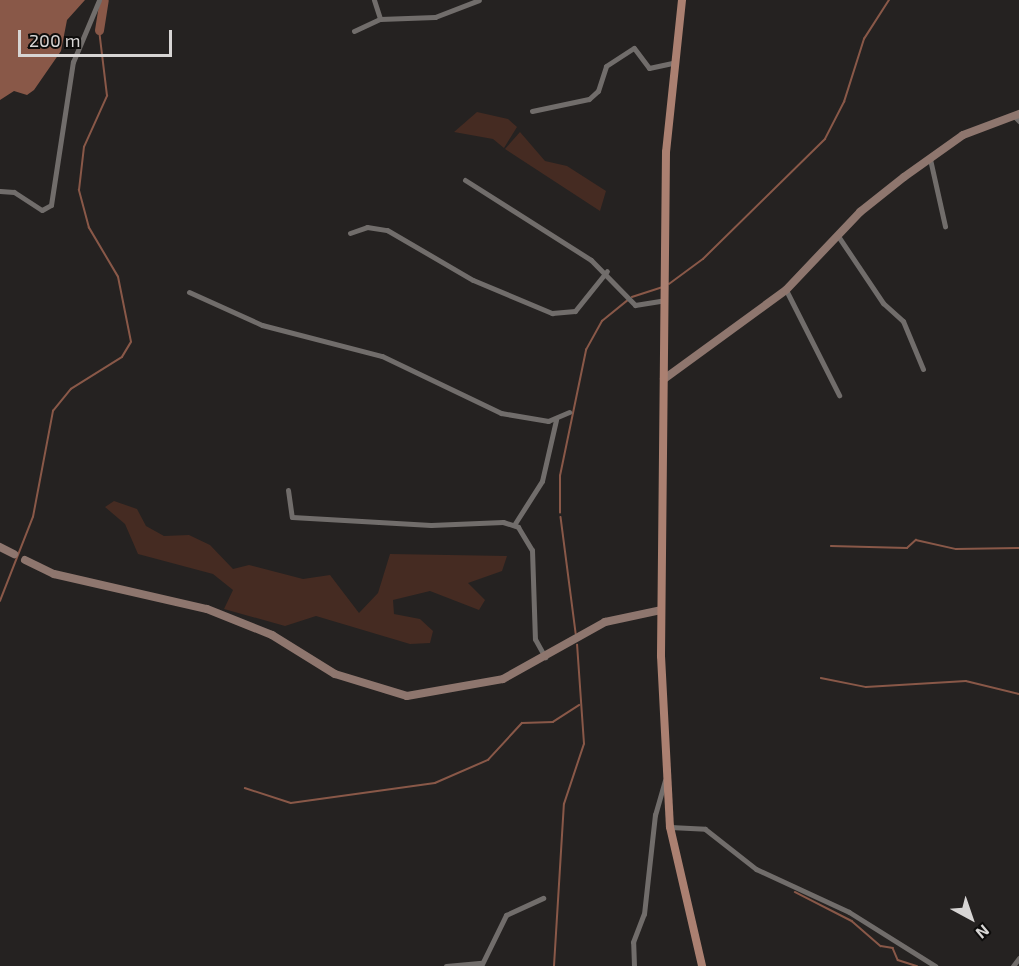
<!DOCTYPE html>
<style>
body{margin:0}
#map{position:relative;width:1019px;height:966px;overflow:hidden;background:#252221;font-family:"Exo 2",sans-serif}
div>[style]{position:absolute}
.green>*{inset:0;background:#452b22}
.water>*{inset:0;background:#895848}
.stream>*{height:1.5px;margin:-0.75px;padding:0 0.75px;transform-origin:0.75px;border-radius:0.75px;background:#895848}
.river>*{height:9px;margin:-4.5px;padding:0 4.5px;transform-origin:4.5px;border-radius:4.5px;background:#895848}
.street>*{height:5px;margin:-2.5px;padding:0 2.5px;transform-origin:2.5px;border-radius:2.5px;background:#716d6b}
.secondary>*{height:8px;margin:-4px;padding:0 4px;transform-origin:4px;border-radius:4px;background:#8e766e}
.primary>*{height:8px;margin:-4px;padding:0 4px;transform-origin:4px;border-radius:4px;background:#ab8071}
span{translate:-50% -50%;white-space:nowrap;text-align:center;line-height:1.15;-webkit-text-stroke:4.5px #0d0c0b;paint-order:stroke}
.north{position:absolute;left:941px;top:888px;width:60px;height:60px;-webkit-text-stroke:4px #0d0c0b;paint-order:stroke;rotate:140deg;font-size:16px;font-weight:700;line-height:24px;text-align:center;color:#d7d5d4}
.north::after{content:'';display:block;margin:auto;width:21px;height:27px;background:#d7d5d4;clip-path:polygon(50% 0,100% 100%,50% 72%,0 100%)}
.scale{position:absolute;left:18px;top:30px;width:154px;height:27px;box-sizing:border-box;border:3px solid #d7d5d4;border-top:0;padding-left:8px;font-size:18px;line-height:21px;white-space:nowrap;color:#d7d5d4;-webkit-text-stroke:4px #0d0c0b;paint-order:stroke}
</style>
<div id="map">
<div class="green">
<div style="clip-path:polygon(477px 112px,508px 119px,517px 127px,504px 148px,493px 139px,454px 132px)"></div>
<div style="clip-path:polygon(520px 132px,545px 161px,567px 166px,606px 191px,600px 211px,505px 149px)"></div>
<div style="clip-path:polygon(114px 501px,137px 509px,146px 526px,164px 536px,189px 535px,210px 545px,233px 569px,249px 565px,303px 579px,330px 575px,359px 613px,378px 593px,390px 554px,507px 556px,502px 571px,468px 583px,485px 600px,479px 610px,430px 591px,393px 600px,394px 614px,420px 619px,433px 631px,430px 643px,410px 644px,316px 616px,285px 626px,224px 609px,233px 590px,213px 574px,138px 554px,125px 524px,105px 507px)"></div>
</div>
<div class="water">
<div style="clip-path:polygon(0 0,85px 0,67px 20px,61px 51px,34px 90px,27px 95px,14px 91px,0 100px)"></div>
</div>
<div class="stream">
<div style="left:669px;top:284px;width:42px;rotate:-36.3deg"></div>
<div style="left:703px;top:259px;width:171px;rotate:-44.5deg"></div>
<div style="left:825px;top:139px;width:42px;rotate:-62.8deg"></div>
<div style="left:844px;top:102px;width:66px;rotate:-72.4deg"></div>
<div style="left:864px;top:39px;width:46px;rotate:-57.3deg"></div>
<div style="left:632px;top:297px;width:32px;rotate:-18deg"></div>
<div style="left:560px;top:513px;width:37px;rotate:-90deg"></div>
<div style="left:560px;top:476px;width:129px;rotate:-78.3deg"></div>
<div style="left:586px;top:350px;width:33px;rotate:-61deg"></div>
<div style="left:602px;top:321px;width:33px;rotate:-39deg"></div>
<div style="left:561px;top:517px;width:117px;rotate:82.6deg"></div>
<div style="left:831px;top:546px;width:76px;rotate:1.5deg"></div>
<div style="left:907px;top:548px;width:12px;rotate:-42deg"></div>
<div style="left:916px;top:540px;width:41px;rotate:12.7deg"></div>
<div style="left:956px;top:549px;width:63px;rotate:-0.9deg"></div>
<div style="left:0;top:601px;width:90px;rotate:-68.6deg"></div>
<div style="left:33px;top:517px;width:108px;rotate:-79.3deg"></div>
<div style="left:53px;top:411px;width:28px;rotate:-51deg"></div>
<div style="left:71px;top:389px;width:60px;rotate:-32.1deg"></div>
<div style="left:122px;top:357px;width:17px;rotate:-59deg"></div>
<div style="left:131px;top:342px;width:66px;rotate:-101.3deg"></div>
<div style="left:118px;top:277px;width:57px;rotate:-120.6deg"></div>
<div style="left:89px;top:228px;width:39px;rotate:-105deg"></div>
<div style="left:79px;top:190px;width:43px;rotate:-83.4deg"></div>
<div style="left:84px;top:147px;width:56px;rotate:-65.7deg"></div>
<div style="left:107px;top:96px;width:66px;rotate:-96.9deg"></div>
<div style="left:821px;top:678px;width:46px;rotate:11.3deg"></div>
<div style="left:866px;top:687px;width:100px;rotate:-3.4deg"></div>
<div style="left:966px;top:681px;width:55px;rotate:13.8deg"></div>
<div style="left:245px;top:788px;width:48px;rotate:18.1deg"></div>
<div style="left:291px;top:803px;width:145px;rotate:-7.9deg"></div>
<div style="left:435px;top:783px;width:58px;rotate:-23.5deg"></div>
<div style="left:488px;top:760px;width:50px;rotate:-47.4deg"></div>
<div style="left:522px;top:723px;width:31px;rotate:-2deg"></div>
<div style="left:553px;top:722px;width:31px;rotate:-33deg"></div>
<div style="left:795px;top:892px;width:64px;rotate:27deg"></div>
<div style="left:852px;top:921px;width:38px;rotate:41deg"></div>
<div style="left:881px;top:946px;width:12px;rotate:9deg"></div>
<div style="left:893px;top:948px;width:13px;rotate:67deg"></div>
<div style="left:898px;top:960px;width:20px;rotate:18deg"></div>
<div style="left:554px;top:966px;width:162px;rotate:-86.5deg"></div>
<div style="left:564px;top:804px;width:63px;rotate:-71.6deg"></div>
<div style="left:584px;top:744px;width:99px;rotate:-94deg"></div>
</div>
<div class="river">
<div style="left:99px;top:30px;width:30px;rotate:-81deg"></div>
</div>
<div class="street">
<div style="left:374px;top:0;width:20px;rotate:72deg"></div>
<div style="left:354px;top:31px;width:29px;rotate:-25deg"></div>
<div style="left:380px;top:19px;width:55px;rotate:-2.1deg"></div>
<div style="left:435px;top:17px;width:47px;rotate:-21.1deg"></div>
<div style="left:532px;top:111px;width:58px;rotate:-11.9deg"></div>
<div style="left:589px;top:99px;width:12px;rotate:-42deg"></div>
<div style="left:598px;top:91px;width:26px;rotate:-72deg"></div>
<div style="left:606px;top:66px;width:33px;rotate:-33deg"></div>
<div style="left:634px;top:48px;width:25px;rotate:53deg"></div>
<div style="left:649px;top:68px;width:25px;rotate:-12deg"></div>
<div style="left:1015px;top:117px;width:6px;rotate:45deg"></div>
<div style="left:930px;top:159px;width:69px;rotate:77.4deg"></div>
<div style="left:465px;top:180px;width:149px;rotate:32.4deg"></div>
<div style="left:591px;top:260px;width:63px;rotate:45.6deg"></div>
<div style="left:635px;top:305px;width:30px;rotate:-9deg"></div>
<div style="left:0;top:191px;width:14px;rotate:4deg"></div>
<div style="left:14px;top:192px;width:33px;rotate:33deg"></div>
<div style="left:42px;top:210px;width:10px;rotate:-29deg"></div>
<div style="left:51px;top:205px;width:145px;rotate:-81.3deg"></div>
<div style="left:73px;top:62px;width:67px;rotate:-67.2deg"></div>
<div style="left:350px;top:233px;width:18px;rotate:-19deg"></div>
<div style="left:367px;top:227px;width:20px;rotate:9deg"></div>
<div style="left:387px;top:230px;width:99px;rotate:30.2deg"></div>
<div style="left:473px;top:280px;width:86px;rotate:22.7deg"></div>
<div style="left:552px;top:313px;width:23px;rotate:-5deg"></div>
<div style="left:575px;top:311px;width:51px;rotate:-51.3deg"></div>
<div style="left:838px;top:236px;width:81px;rotate:56.1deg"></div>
<div style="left:883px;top:303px;width:27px;rotate:42deg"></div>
<div style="left:903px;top:321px;width:52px;rotate:67.4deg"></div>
<div style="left:786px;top:290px;width:118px;rotate:63.2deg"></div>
<div style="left:189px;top:292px;width:80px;rotate:24.3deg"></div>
<div style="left:262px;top:325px;width:124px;rotate:14.5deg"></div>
<div style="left:382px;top:356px;width:132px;rotate:25.6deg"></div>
<div style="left:501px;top:413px;width:48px;rotate:9.7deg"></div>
<div style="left:548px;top:421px;width:23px;rotate:-23deg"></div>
<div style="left:288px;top:490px;width:27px;rotate:82deg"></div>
<div style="left:292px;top:517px;width:139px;rotate:3.3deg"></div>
<div style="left:431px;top:525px;width:72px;rotate:-2.4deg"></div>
<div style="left:503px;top:522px;width:16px;rotate:18deg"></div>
<div style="left:518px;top:527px;width:27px;rotate:59deg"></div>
<div style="left:532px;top:550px;width:89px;rotate:88.1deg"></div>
<div style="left:535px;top:639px;width:21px;rotate:61deg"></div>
<div style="left:514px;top:525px;width:52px;rotate:-57.5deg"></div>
<div style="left:542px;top:481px;width:63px;rotate:-77.1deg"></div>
<div style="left:670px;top:827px;width:35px;rotate:3deg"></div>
<div style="left:705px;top:829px;width:65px;rotate:38.1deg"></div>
<div style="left:756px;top:869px;width:102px;rotate:24.8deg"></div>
<div style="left:849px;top:912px;width:102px;rotate:32.1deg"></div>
<div style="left:446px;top:966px;width:36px;rotate:-5deg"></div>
<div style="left:481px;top:966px;width:57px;rotate:-63.9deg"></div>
<div style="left:506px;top:915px;width:41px;rotate:-24.7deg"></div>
<div style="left:634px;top:966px;width:24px;rotate:-92deg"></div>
<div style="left:633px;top:942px;width:30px;rotate:-69deg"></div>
<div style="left:644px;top:914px;width:100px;rotate:-83.7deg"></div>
<div style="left:655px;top:815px;width:36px;rotate:-74deg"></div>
<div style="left:1013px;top:966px;width:10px;rotate:-53deg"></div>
</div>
<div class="secondary">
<div style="left:664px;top:379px;width:151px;rotate:-36.1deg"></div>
<div style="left:786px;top:290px;width:108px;rotate:-46.5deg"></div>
<div style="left:860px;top:212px;width:56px;rotate:-38.5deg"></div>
<div style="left:904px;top:177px;width:72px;rotate:-35.4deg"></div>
<div style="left:963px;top:135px;width:60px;rotate:-20.6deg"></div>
<div style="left:0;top:547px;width:16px;rotate:27deg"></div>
<div style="left:25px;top:560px;width:32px;rotate:26deg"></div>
<div style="left:54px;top:574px;width:157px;rotate:12.9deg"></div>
<div style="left:207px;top:609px;width:70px;rotate:21.8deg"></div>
<div style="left:272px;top:635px;width:74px;rotate:31.8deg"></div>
<div style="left:335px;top:674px;width:75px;rotate:17deg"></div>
<div style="left:407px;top:696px;width:97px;rotate:-10deg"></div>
<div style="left:503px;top:679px;width:117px;rotate:-29.2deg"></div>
<div style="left:605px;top:622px;width:57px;rotate:-12.1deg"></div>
</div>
<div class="primary">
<div style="left:682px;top:0;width:153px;rotate:96deg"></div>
<div style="left:666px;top:152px;width:504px;rotate:90.57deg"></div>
<div style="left:661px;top:656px;width:171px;rotate:87deg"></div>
<div style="left:670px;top:827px;width:143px;rotate:77deg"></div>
</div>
<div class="north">N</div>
<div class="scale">200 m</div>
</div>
